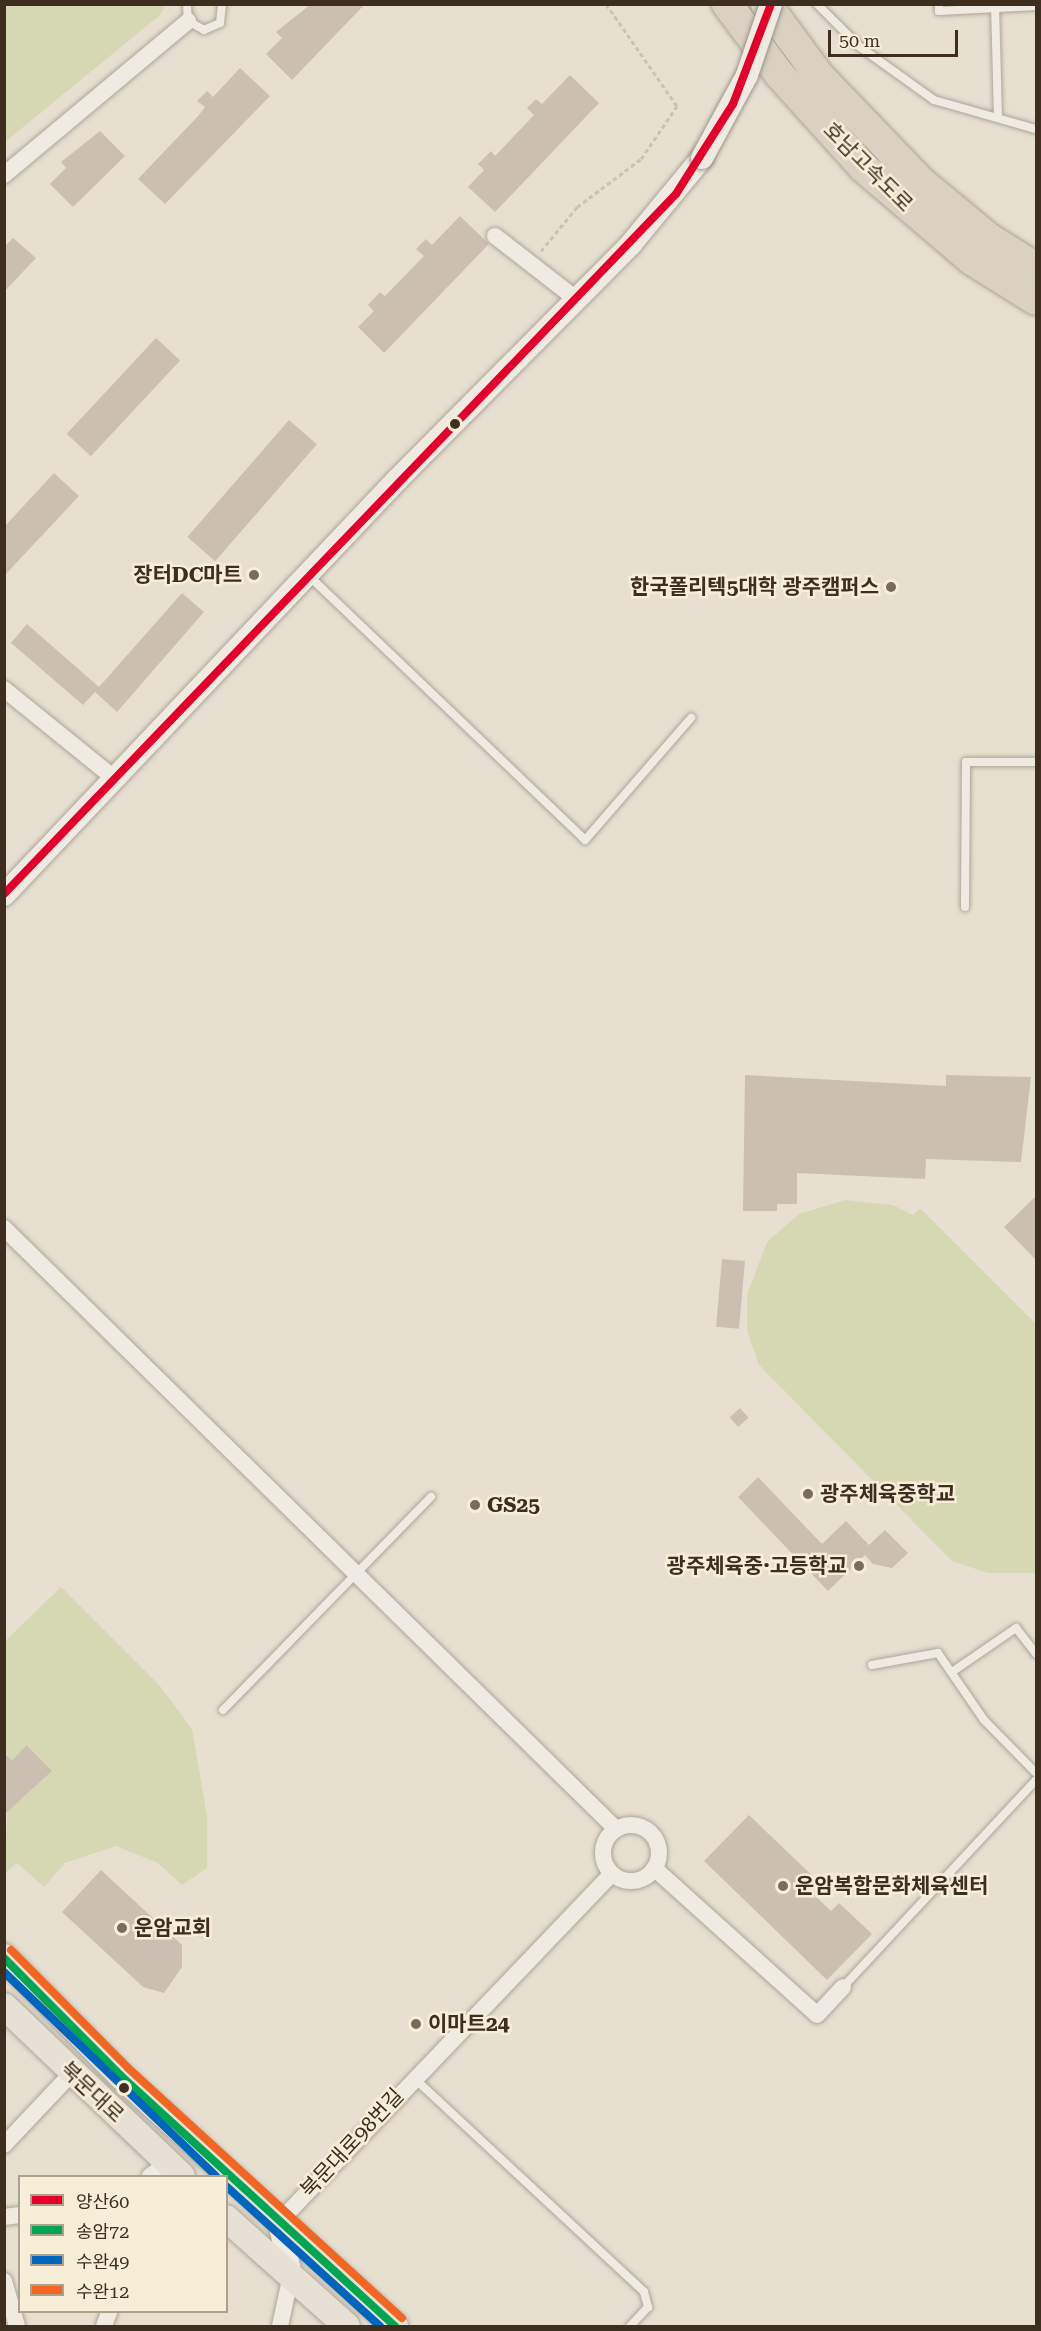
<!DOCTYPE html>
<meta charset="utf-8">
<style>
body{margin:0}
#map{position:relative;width:1041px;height:2331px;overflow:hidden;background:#e7e0d1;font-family:"Roboto Serif","Noto Sans KR",serif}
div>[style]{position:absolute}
.green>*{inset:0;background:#d6d7b3}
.building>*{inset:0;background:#cbbfb2;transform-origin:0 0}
.path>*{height:3px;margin-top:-1.5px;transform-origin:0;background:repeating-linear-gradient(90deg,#c8c2b9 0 4.5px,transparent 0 7.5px)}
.roads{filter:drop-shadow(0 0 2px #ada599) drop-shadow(0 0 2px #ada599)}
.lane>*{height:8px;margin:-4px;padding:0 4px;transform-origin:4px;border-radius:4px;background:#efebe3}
.street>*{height:16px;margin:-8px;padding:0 8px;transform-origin:8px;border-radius:8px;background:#efebe3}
.street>.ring{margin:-8px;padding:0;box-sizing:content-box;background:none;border:16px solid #efebe3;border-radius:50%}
.secondary>*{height:22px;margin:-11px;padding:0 11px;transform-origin:11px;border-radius:11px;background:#efebe3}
.primary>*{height:26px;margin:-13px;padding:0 13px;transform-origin:13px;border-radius:13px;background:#e6e1d4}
.highway>*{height:30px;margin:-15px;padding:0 15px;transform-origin:15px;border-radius:15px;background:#dad1c2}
.bridges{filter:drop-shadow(0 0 2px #9c958a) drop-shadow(0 0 2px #9c958a)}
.secondary-bridge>*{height:22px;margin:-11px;padding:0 11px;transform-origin:11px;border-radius:11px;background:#efebe3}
.bus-1>*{height:8px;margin:-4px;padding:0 4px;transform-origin:4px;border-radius:4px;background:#e4002b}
.bus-2>*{height:8px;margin:-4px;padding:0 4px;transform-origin:4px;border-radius:4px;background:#00a651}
.bus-3>*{height:8px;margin:-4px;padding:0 4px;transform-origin:4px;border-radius:4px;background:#0065bd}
.bus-4>*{height:8px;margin:-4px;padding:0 4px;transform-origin:4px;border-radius:4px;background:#f26522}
.dots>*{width:16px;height:16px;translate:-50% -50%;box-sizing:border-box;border:3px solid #f7eed8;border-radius:50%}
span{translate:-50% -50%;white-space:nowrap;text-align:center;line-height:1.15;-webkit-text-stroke:5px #f7eed8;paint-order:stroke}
.street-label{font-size:21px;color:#3d2e20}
.poi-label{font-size:21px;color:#3d2e20;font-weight:700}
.right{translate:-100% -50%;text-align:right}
.left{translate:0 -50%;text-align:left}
.frame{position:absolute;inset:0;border:6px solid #3d2e20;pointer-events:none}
.legend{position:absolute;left:18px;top:2175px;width:210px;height:138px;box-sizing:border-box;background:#f7eed8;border:2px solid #ada18e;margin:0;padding:8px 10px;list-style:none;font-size:18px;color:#3d2e20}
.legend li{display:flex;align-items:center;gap:12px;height:30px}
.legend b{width:30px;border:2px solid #ada18e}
.scale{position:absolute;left:828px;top:30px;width:130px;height:27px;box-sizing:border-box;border:3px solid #3d2e20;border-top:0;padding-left:8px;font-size:18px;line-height:21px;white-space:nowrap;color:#3d2e20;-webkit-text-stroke:4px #f7eed8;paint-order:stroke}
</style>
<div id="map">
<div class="green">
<div style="clip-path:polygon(5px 4px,166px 4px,166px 5px,160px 15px,5px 142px)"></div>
<div style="clip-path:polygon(845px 1200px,893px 1205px,913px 1215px,920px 1208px,1036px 1324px,1036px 1573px,988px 1573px,952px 1561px,759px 1365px,747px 1331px,747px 1295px,767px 1242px,799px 1214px)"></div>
<div style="clip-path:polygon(61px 1587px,160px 1686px,192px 1729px,207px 1816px,207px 1868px,182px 1885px,158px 1863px,116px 1846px,65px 1863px,44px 1887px,17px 1863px,5px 1873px,8px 1785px,22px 1799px,52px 1771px,28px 1745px,12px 1760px,5px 1753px,5px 1641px)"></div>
</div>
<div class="building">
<div style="clip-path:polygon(311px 4px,365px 4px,292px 80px,266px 54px,282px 38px,276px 32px)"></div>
<div style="clip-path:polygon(240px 68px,270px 96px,165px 204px,138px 179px,199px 115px,205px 107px,197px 101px,207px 91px,213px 97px)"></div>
<div style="clip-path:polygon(570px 75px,599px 103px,495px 212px,468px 187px,484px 170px,478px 164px,491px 151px,495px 156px,534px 115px,527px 108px,536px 99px,542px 104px)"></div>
<div style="clip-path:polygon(100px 131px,125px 156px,73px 207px,50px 184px,66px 168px,61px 162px)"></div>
<div style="clip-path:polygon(460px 216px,489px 244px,384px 353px,358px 327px,374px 311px,368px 305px,380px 292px,385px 296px,424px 256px,416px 249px,426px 239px,432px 245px)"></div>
<div style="clip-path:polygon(13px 238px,36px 258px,4px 292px,4px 247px)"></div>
<div style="left:156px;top:338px;width:33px;height:131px;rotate:43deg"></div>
<div style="left:289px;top:420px;width:37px;height:155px;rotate:41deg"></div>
<div style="clip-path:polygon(54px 473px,79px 496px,4px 576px,4px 527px)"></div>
<div style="clip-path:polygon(182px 593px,204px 612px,117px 712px,95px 692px,83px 705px,11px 643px,27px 624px,99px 687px)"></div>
<div style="clip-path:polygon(745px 1075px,946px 1086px,946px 1075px,1031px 1077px,1021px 1162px,926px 1159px,925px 1179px,797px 1173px,797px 1204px,777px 1204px,777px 1211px,743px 1211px)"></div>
<div style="clip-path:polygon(1036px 1196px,1036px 1260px,1004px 1227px)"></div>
<div style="left:722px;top:1259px;width:23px;height:68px;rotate:5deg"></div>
<div style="left:740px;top:1408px;width:13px;height:14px;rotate:48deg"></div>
<div style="clip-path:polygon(758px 1477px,822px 1544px,846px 1521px,869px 1545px,885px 1530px,908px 1553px,892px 1568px,873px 1564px,865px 1555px,828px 1591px,738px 1497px)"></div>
<div style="clip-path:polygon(27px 1745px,52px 1771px,4px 1815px,4px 1753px,12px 1760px)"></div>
<div style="clip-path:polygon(749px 1815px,820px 1883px,811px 1892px,831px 1911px,839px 1903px,872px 1934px,827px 1980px,704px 1861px)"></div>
<div style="clip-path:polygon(101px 1870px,182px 1945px,182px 1967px,164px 1993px,143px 1987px,62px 1912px)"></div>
</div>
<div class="path">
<div style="left:541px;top:251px;width:57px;rotate:-50.7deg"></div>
<div style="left:577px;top:207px;width:80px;rotate:-36.9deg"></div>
<div style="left:641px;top:159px;width:64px;rotate:-55.8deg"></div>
<div style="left:677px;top:106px;width:124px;rotate:-124.8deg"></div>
</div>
<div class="roads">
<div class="lane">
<div style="left:187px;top:4px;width:17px;rotate:87deg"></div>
<div style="left:188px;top:21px;width:18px;rotate:29deg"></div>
<div style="left:204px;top:30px;width:17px;rotate:-24deg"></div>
<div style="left:220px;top:23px;width:19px;rotate:-84deg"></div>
<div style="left:817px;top:4px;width:61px;rotate:45deg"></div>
<div style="left:860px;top:47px;width:91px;rotate:35.6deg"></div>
<div style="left:934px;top:100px;width:106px;rotate:15.9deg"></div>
<div style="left:939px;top:4px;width:7px;rotate:90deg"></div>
<div style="left:939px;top:11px;width:97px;rotate:-3deg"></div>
<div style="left:995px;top:4px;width:113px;rotate:88.5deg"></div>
<div style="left:308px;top:575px;width:383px;rotate:43.7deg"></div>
<div style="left:585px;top:840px;width:162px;rotate:-49deg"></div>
<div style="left:965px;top:907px;width:145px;rotate:-89.6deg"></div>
<div style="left:966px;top:762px;width:70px"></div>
<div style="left:872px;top:1665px;width:67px;rotate:-10.3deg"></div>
<div style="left:938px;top:1653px;width:81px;rotate:55.5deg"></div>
<div style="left:984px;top:1720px;width:74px;rotate:45.5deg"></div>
<div style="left:952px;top:1672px;width:78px;rotate:-34.5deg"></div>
<div style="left:1016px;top:1628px;width:33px;rotate:52deg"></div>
<div style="left:223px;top:1710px;width:298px;rotate:-45.7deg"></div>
<div style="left:843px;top:1987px;width:283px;rotate:-47deg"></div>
<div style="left:414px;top:2078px;width:314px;rotate:42.9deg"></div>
<div style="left:644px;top:2292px;width:16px;rotate:75deg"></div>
<div style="left:648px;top:2307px;width:26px;rotate:133deg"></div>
</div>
<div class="street">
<div style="left:4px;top:175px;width:240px;rotate:-39.9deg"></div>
<div style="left:495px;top:236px;width:101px;rotate:37.8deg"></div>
<div style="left:4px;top:689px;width:143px;rotate:39deg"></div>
<div style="left:4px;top:1228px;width:858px;rotate:44.48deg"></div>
<div class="ring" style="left:603px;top:1825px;width:40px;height:40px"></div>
<div style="left:654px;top:1868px;width:219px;rotate:42deg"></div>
<div style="left:817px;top:2015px;width:38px;rotate:-47deg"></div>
<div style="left:4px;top:2145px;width:98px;rotate:-46.7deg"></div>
<div style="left:150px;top:2176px;width:21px;rotate:-37deg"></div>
<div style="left:4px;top:2217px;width:16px;rotate:-7deg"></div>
<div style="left:279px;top:2222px;width:481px;rotate:-46.3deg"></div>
<div style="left:4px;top:2281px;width:47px;rotate:73.9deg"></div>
<div style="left:104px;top:2326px;width:15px;rotate:-70deg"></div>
<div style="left:280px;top:2326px;width:52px;rotate:-77.8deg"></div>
</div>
<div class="secondary">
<div style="left:4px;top:895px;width:572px;rotate:-46.56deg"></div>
<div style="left:397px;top:480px;width:332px;rotate:-45.2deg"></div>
<div style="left:631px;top:244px;width:112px;rotate:-50.5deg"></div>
<div style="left:279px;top:2222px;width:54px;rotate:77.2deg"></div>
</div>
<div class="primary">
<div style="left:4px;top:1957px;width:167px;rotate:45.5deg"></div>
<div style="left:121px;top:2076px;width:371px;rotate:42.4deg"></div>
<div style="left:4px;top:2006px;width:246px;rotate:43.7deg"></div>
<div style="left:226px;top:2218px;width:162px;rotate:41.8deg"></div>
</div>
<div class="highway">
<div style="left:727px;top:4px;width:89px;rotate:53.3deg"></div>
<div style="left:780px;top:75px;width:124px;rotate:47.9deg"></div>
<div style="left:863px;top:167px;width:143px;rotate:40.5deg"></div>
<div style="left:972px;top:260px;width:75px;rotate:32deg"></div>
<div style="left:766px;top:4px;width:89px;rotate:53.6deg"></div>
<div style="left:819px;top:76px;width:147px;rotate:46.1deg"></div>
<div style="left:921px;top:182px;width:89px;rotate:39.6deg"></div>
<div style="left:990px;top:239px;width:54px;rotate:32.2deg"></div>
</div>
</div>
<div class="bridges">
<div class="secondary-bridge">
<div style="left:702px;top:158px;width:94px;rotate:-61.5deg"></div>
<div style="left:747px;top:75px;width:75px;rotate:-71.3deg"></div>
</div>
</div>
<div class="bus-1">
<div style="left:4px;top:894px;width:970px;rotate:-46.17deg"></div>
<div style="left:676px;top:194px;width:107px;rotate:-57.7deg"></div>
<div style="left:733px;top:104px;width:107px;rotate:-69.2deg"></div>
</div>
<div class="bus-2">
<div style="left:4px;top:1958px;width:166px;rotate:45.2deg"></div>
<div style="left:121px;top:2076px;width:371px;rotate:42.4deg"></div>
</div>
<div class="bus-3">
<div style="left:4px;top:1972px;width:294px;rotate:43.9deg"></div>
<div style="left:226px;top:2186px;width:208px;rotate:42.3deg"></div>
</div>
<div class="bus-4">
<div style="left:11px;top:1950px;width:166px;rotate:45.2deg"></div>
<div style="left:128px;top:2068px;width:371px;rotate:42.4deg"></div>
</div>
<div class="dots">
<div style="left:455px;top:424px;background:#3d2e20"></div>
<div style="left:254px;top:575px;background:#786c5e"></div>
<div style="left:891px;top:587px;background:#786c5e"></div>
<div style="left:808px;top:1494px;background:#786c5e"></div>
<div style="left:475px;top:1505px;background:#786c5e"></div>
<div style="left:859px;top:1566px;background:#786c5e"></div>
<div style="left:783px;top:1886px;background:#786c5e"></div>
<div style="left:122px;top:1928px;background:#786c5e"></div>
<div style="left:416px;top:2024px;background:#786c5e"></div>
<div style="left:124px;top:2088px;background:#3d2e20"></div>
</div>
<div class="street-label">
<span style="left:868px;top:167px;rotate:45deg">호남고속도로</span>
<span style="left:92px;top:2092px;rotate:43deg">북문대로</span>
<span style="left:352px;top:2143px;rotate:-47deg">북문대로98번길</span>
</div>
<div class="poi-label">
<span class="right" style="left:242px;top:575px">장터DC마트</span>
<span class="right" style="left:879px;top:587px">한국폴리텍5대학 광주캠퍼스</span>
<span class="left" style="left:820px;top:1494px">광주체육중학교</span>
<span class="left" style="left:487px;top:1505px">GS25</span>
<span class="right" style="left:847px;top:1566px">광주체육중·고등학교</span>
<span class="left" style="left:795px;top:1886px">운암복합문화체육센터</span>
<span class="left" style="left:134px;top:1928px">운암교회</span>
<span class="left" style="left:428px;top:2024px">이마트24</span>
</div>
<div class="frame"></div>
<ul class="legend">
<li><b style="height:8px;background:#e4002b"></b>양산60</li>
<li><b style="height:8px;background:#00a651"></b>송암72</li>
<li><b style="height:8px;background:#0065bd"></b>수완49</li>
<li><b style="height:8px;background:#f26522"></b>수완12</li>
</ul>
<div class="scale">50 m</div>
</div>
